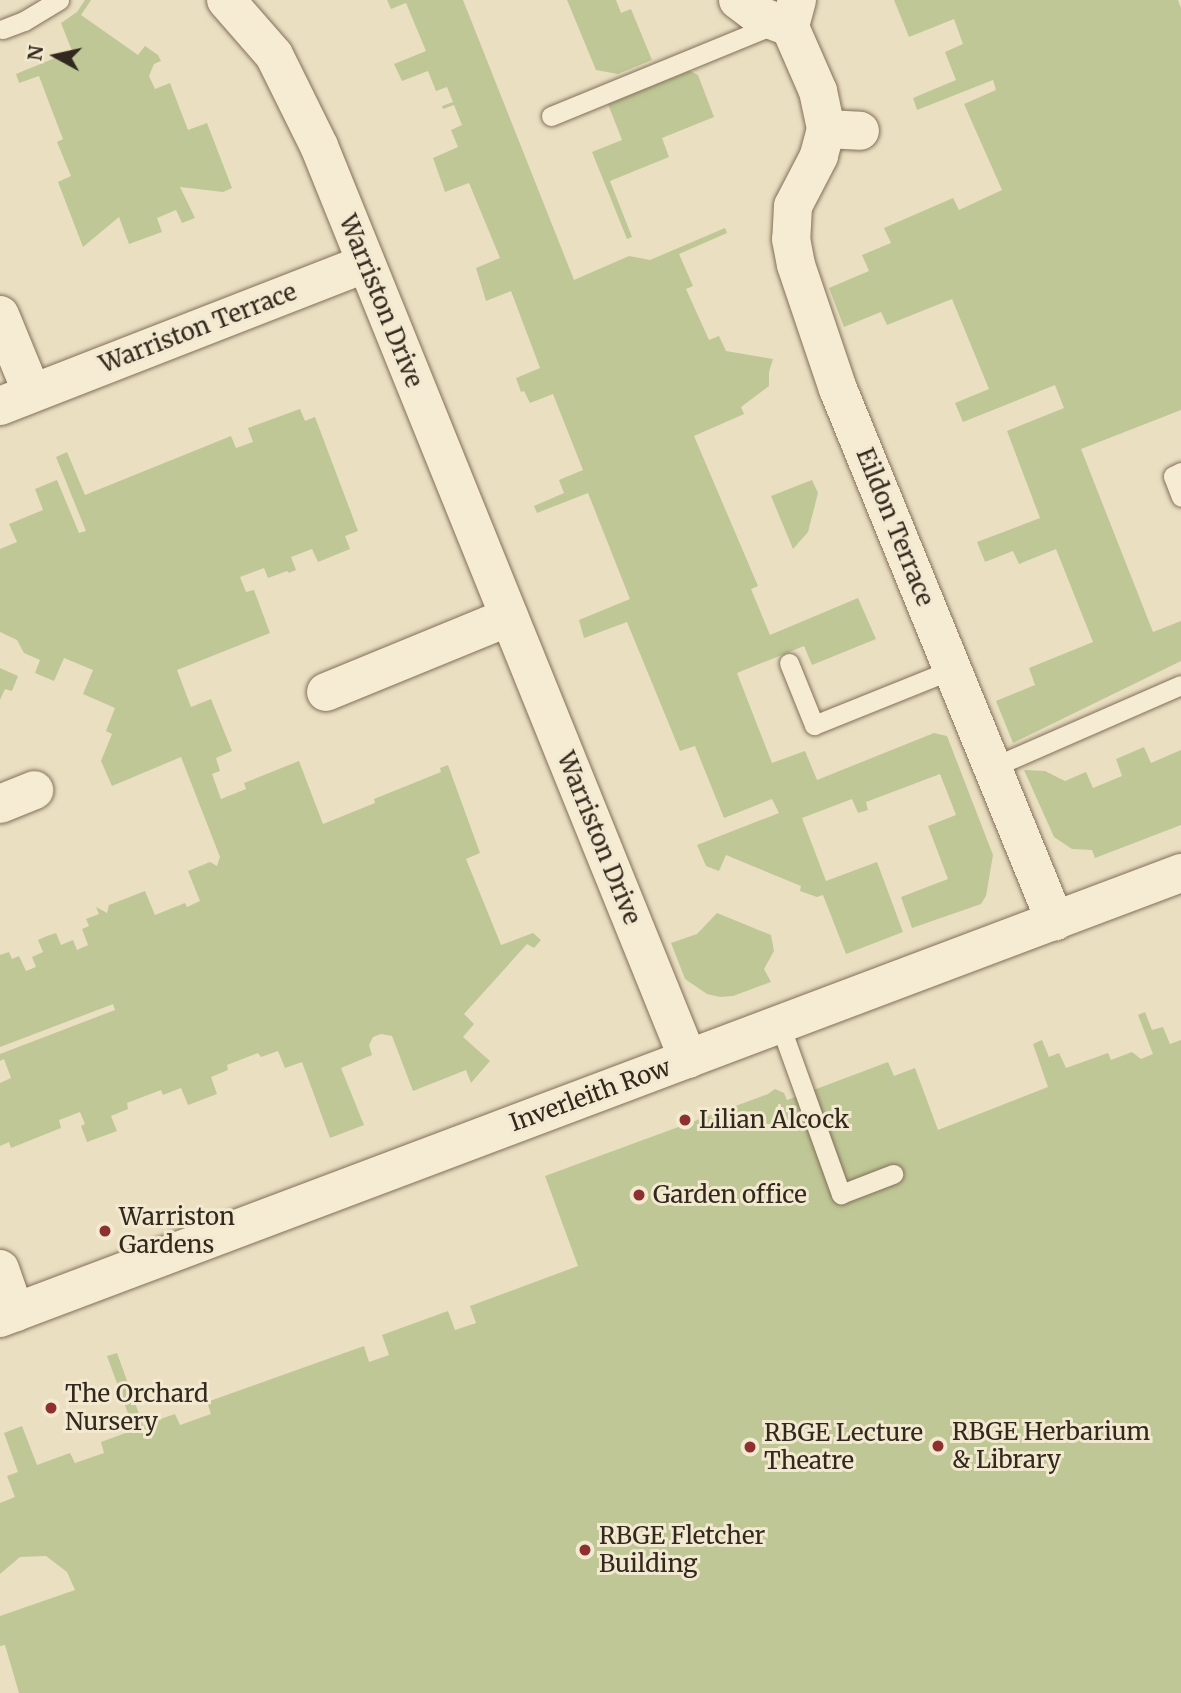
<!DOCTYPE html>
<style>
body{margin:0}
#map{position:relative;width:1181px;height:1693px;overflow:hidden;background:#eadfc1;font-family:Merriweather,serif}
div>[style]{position:absolute}
.green>*{inset:0;background:#bfc796}
.roads{filter:drop-shadow(0 0 2px #82705a) drop-shadow(0 0 2px #82705a)}
.service>*{height:19px;margin:-9.5px;padding:0 9.5px;transform-origin:9.5px;border-radius:9.5px;background:#f5ecd3}
.minor>*{height:38px;margin:-19px;padding:0 19px;transform-origin:19px;border-radius:19px;background:#f5ecd3}
.secondary>*{height:38px;margin:-19px;padding:0 19px;transform-origin:19px;border-radius:19px;background:#f5ecd3}
.dots>*{width:19px;height:19px;translate:-50% -50%;box-sizing:border-box;border:4px solid #f2e9d0;border-radius:50%}
span{translate:-50% -50%;white-space:nowrap;text-align:center;line-height:1.15;-webkit-text-stroke:6px #f2e9d0;paint-order:stroke}
.street-label{font-size:24px;color:#32281d}
.poi-label{font-size:24px;color:#32281d}
.left{translate:0 -50%;text-align:left}
.north{position:absolute;left:21px;top:21px;width:70px;height:70px;-webkit-text-stroke:5px #f2e9d0;paint-order:stroke;rotate:278deg;font-size:19px;font-weight:700;line-height:28px;text-align:center;color:#32281d}
.north::after{content:'';display:block;margin:auto;width:24px;height:32px;background:#32281d;clip-path:polygon(50% 0,100% 100%,50% 72%,0 100%)}
</style>
<div id="map">
<div class="green">
<div style="clip-path:polygon(85px 0,91px 0,81px 15px,138px 55px,145px 46px,158px 55px,161px 61px,154px 64px,149px 76px,155px 89px,170px 83px,188px 130px,207px 123px,232px 188px,223px 192px,180px 187px,195px 218px,182px 223px,176px 210px,157px 218px,162px 232px,129px 244px,119px 217px,83px 247px,58px 182px,71px 176px,57px 142px,63px 139px,51px 108px,39px 76px,19px 83px,16px 74px,72px 51px,61px 23px,77px 12px)"></div>
<div style="clip-path:polygon(387px 0,463px 0,574px 280px,629px 256px,650px 260px,725px 228px,727px 233px,679px 254px,693px 286px,686px 289px,709px 340px,719px 336px,726px 351px,773px 359px,769px 372px,769px 386px,741px 407px,744px 414px,694px 436px,758px 586px,751px 589px,770px 635px,858px 598px,876px 639px,812px 665px,804px 646px,737px 673px,772px 763px,805px 751px,817px 780px,934px 733px,947px 736px,993px 855px,986px 896px,981px 904px,912px 928px,901px 897px,948px 879px,928px 826px,956px 815px,940px 774px,866px 802px,868px 810px,858px 813px,852px 799px,802px 818px,826px 881px,877px 862px,903px 932px,846px 954px,823px 895px,817px 897px,800px 891px,801px 886px,726px 855px,719px 871px,706px 866px,697px 845px,779px 813px,772px 799px,724px 818px,695px 746px,680px 751px,627px 622px,584px 638px,579px 620px,630px 599px,588px 493px,537px 513px,534px 506px,564px 493px,559px 480px,583px 470px,553px 394px,530px 403px,524px 391px,521px 392px,516px 378px,540px 368px,511px 291px,486px 301px,476px 268px,500px 258px,469px 183px,445px 192px,433px 158px,458px 147px,451px 130px,462px 125px,454px 105px,443px 109px,442px 106px,453px 102px,447px 87px,436px 91px,428px 71px,402px 81px,394px 64px,426px 51px,406px 3px,391px 9px)"></div>
<div style="clip-path:polygon(567px 0,616px 0,621px 13px,631px 9px,652px 60px,618px 74px,596px 70px)"></div>
<div style="clip-path:polygon(894px 0,1178px 0,1181px 8px,1181px 410px,1081px 449px,1153px 632px,1181px 621px,1181px 661px,1013px 743px,996px 701px,1035px 685px,1029px 668px,1093px 642px,1056px 549px,1019px 564px,1013px 551px,985px 562px,977px 542px,1040px 518px,1007px 431px,1064px 408px,1055px 385px,963px 422px,955px 403px,989px 389px,952px 299px,887px 325px,881px 312px,844px 327px,829px 288px,869px 271px,862px 255px,891px 243px,884px 228px,953px 198px,959px 210px,1002px 190px,964px 104px,996px 90px,993px 80px,917px 110px,913px 98px,956px 80px,945px 52px,963px 44px,954px 19px,909px 37px)"></div>
<div style="clip-path:polygon(690px 71px,698px 75px,714px 117px,662px 138px,669px 157px,610px 181px,632px 237px,627px 239px,592px 152px,622px 140px,608px 104px)"></div>
<div style="clip-path:polygon(300px 409px,305px 421px,315px 417px,358px 531px,345px 536px,350px 549px,318px 562px,312px 549px,291px 557px,296px 570px,289px 573px,287px 571px,268px 578px,264px 568px,240px 577px,246px 592px,254px 590px,270px 633px,177px 670px,191px 707px,211px 699px,232px 751px,216px 758px,220px 771px,212px 774px,221px 799px,246px 789px,244px 783px,299px 761px,323px 824px,375px 803px,374px 799px,441px 772px,440px 768px,448px 765px,480px 853px,466px 859px,501px 945px,533px 933px,541px 940px,534px 948px,527px 944px,464px 1014px,474px 1024px,463px 1037px,490px 1061px,471px 1083px,466px 1070px,413px 1091px,392px 1036px,381px 1034px,373px 1037px,369px 1045px,372px 1055px,341px 1068px,364px 1125px,330px 1138px,302px 1062px,285px 1068px,278px 1051px,261px 1057px,258px 1053px,227px 1065px,228px 1070px,211px 1077px,217px 1094px,188px 1105px,181px 1088px,163px 1095px,161px 1090px,127px 1103px,128px 1109px,111px 1116px,117px 1131px,87px 1142px,81px 1126px,85px 1124px,80px 1112px,59px 1120px,61px 1128px,11px 1148px,9px 1142px,0 1146px,0 1083px,11px 1078px,4px 1059px,0 1061px,0 1054px,115px 1010px,113px 1004px,108px 1006px,0 1047px,0 955px,9px 952px,12px 959px,19px 956px,26px 971px,36px 967px,32px 957px,43px 952px,38px 940px,47px 936px,56px 933px,61px 945px,73px 940px,77px 950px,88px 945px,82px 929px,89px 926px,86px 919px,99px 914px,96px 907px,107px 913px,109px 905px,145px 891px,155px 915px,185px 903px,187px 907px,200px 901px,188px 871px,210px 862px,217px 866px,220px 857px,181px 757px,112px 786px,101px 761px,112px 734px,106px 731px,115px 708px,83px 694px,93px 670px,64px 658px,54px 681px,35px 673px,40px 660px,24px 653px,17px 640px,0 632px,0 549px,17px 542px,9px 524px,43px 510px,35px 489px,57px 480px,79px 533px,86px 531px,56px 457px,67px 452px,85px 495px,231px 436px,236px 448px,253px 442px,248px 428px)"></div>
<div style="clip-path:polygon(812px 480px,818px 493px,808px 532px,793px 549px,771px 496px)"></div>
<div style="clip-path:polygon(0 668px,18px 676px,12px 691px,5px 689px,0 700px)"></div>
<div style="clip-path:polygon(1144px 747px,1151px 763px,1181px 750px,1181px 825px,1095px 858px,1092px 850px,1072px 849px,1054px 837px,1024px 770px,1045px 771px,1065px 781px,1086px 772px,1093px 788px,1122px 776px,1116px 759px)"></div>
<div style="clip-path:polygon(717px 913px,771px 935px,774px 951px,764px 969px,771px 982px,733px 996px,720px 997px,707px 994px,685px 979px,671px 943px,697px 934px)"></div>
<div style="clip-path:polygon(1145px 1012px,1152px 1030px,1163px 1027px,1170px 1044px,1181px 1040px,1181px 1693px,19px 1693px,5px 1645px,0 1646px,0 1616px,75px 1590px,67px 1572px,46px 1556px,20px 1557px,0 1574px,0 1503px,15px 1497px,7px 1476px,18px 1472px,4px 1433px,22px 1426px,37px 1465px,70px 1453px,75px 1463px,104px 1453px,101px 1442px,134px 1430px,107px 1356px,117px 1353px,143px 1425px,175px 1414px,180px 1425px,211px 1414px,207px 1402px,364px 1346px,369px 1362px,389px 1355px,382px 1335px,448px 1311px,455px 1330px,476px 1323px,470px 1306px,578px 1266px,545px 1176px,768px 1094px,775px 1089px,784px 1093px,787px 1100px,888px 1062px,894px 1076px,915px 1068px,938px 1130px,1048px 1087px,1033px 1044px,1042px 1040px,1049px 1057px,1059px 1053px,1066px 1068px,1108px 1053px,1111px 1060px,1132px 1052px,1141px 1059px,1153px 1054px,1138px 1015px)"></div>
</div>
<div class="roads">
<div class="service">
<div style="left:3px;top:29px;width:22px;rotate:-21deg"></div>
<div style="left:24px;top:21px;width:41px;rotate:-31deg"></div>
<div style="left:551px;top:116px;width:242px;rotate:-22.3deg"></div>
<div style="left:1181px;top:472px;width:9px;rotate:153deg"></div>
<div style="left:1173px;top:476px;width:22px;rotate:69deg"></div>
<div style="left:789px;top:663px;width:67px;rotate:68deg"></div>
<div style="left:814px;top:725px;width:148px;rotate:-21.9deg"></div>
<div style="left:991px;top:768px;width:207px;rotate:-23.6deg"></div>
<div style="left:780px;top:1025px;width:180px;rotate:70.2deg"></div>
<div style="left:841px;top:1194px;width:56px;rotate:-21deg"></div>
</div>
<div class="minor">
<div style="left:226px;top:0;width:73px;rotate:48.9deg"></div>
<div style="left:274px;top:55px;width:102px;rotate:63.7deg"></div>
<div style="left:319px;top:146px;width:985px;rotate:67.99deg"></div>
<div style="left:738px;top:0;width:25px;rotate:37deg"></div>
<div style="left:758px;top:15px;width:34px;rotate:21deg"></div>
<div style="left:797px;top:0;width:28px;rotate:105deg"></div>
<div style="left:790px;top:27px;width:70px;rotate:66.4deg"></div>
<div style="left:818px;top:91px;width:39px;rotate:78deg"></div>
<div style="left:826px;top:129px;width:28px;rotate:105deg"></div>
<div style="left:819px;top:156px;width:56px;rotate:117.5deg"></div>
<div style="left:793px;top:206px;width:33px;rotate:93deg"></div>
<div style="left:791px;top:239px;width:26px;rotate:79deg"></div>
<div style="left:796px;top:265px;width:131px;rotate:71.3deg"></div>
<div style="left:838px;top:389px;width:575px;rotate:67.81deg"></div>
<div style="left:826px;top:129px;width:34px;rotate:3deg"></div>
<div style="left:0;top:315px;width:84px;rotate:67.7deg"></div>
<div style="left:0;top:406px;width:392px;rotate:-21.3deg"></div>
<div style="left:326px;top:692px;width:198px;rotate:-22.3deg"></div>
<div style="left:0;top:804px;width:37px;rotate:-22deg"></div>
<div style="left:0;top:1269px;width:46px;rotate:70.8deg"></div>
</div>
<div class="secondary">
<div style="left:0;top:1318px;width:1262px;rotate:-20.65deg"></div>
</div>
</div>
<div class="dots">
<div style="left:685px;top:1120px;background:#8c312f"></div>
<div style="left:639px;top:1195px;background:#8c312f"></div>
<div style="left:105px;top:1231px;background:#8c312f"></div>
<div style="left:51px;top:1408px;background:#8c312f"></div>
<div style="left:938px;top:1446px;background:#8c312f"></div>
<div style="left:750px;top:1447px;background:#8c312f"></div>
<div style="left:585px;top:1550px;background:#8c312f"></div>
</div>
<div class="street-label">
<span style="left:381px;top:301px;rotate:68deg">Warriston Drive</span>
<span style="left:198px;top:328px;rotate:-21deg">Warriston Terrace</span>
<span style="left:895px;top:527px;rotate:68deg">Eildon Terrace</span>
<span style="left:599px;top:838px;rotate:68deg">Warriston Drive</span>
<span style="left:590px;top:1095px;rotate:-20deg">Inverleith Row</span>
</div>
<div class="poi-label">
<span class="left" style="left:699px;top:1120px">Lilian Alcock</span>
<span class="left" style="left:653px;top:1195px">Garden office</span>
<span class="left" style="left:119px;top:1231px">Warriston<br>Gardens</span>
<span class="left" style="left:65px;top:1408px">The Orchard<br>Nursery</span>
<span class="left" style="left:952px;top:1446px">RBGE Herbarium<br>&amp; Library</span>
<span class="left" style="left:764px;top:1447px">RBGE Lecture<br>Theatre</span>
<span class="left" style="left:599px;top:1550px">RBGE Fletcher<br>Building</span>
</div>
<div class="north">N</div>
</div>
